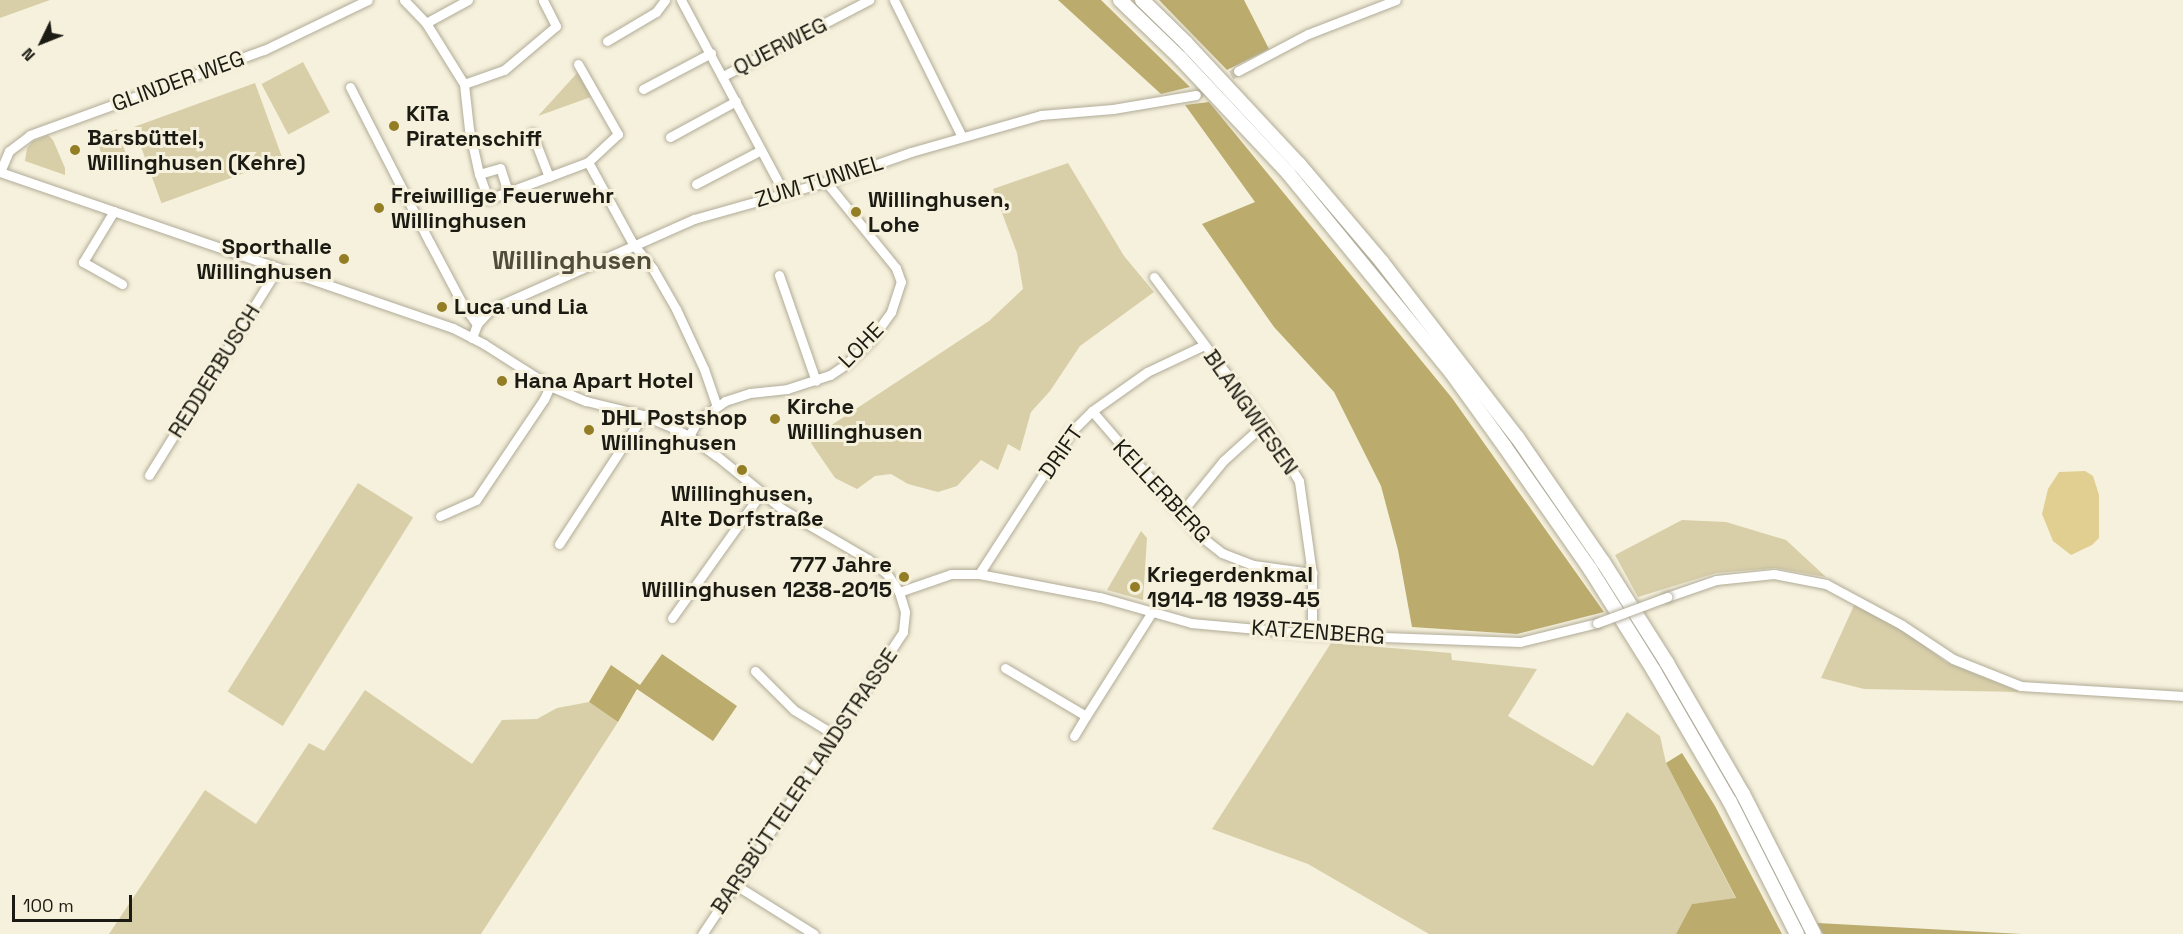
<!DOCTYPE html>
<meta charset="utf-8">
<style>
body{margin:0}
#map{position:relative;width:2183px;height:934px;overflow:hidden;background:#f6f1dc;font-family:"Space Grotesk",sans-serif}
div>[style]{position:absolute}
.green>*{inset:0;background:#d8cfa9;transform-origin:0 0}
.forest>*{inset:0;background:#bbab6d}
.water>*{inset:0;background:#e0cf91}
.minor-tunnel>*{height:9px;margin-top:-4.5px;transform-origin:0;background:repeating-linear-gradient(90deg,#d5d1be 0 9px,transparent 0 13.5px)}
.roads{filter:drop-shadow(0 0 2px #b0ab97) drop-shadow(0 0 2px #b0ab97)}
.minor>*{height:9px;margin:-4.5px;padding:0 4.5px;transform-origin:4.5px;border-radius:4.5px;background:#fff}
.highway>*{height:14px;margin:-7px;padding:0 7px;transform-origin:7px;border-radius:7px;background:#fff}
.bridges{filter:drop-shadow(0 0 2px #b0ab97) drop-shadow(0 0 2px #b0ab97)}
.minor-bridge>*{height:9px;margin:-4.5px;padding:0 4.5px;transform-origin:4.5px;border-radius:4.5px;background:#fff}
.dots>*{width:16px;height:16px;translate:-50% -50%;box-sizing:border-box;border:3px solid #f6f1dc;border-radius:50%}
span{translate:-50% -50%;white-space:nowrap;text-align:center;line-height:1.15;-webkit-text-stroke:6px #f6f1dc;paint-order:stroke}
.street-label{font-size:22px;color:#1c1b13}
.poi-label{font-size:22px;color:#1c1b13;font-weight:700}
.left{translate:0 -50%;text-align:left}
.right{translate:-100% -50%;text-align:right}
.quarter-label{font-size:26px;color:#504c3b;font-weight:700}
.north{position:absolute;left:12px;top:12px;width:60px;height:60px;-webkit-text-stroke:4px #f6f1dc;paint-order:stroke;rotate:227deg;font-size:16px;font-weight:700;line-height:24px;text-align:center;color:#1c1b13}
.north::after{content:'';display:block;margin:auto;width:21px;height:27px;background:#1c1b13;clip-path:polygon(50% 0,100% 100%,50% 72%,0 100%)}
.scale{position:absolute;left:12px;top:895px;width:120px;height:27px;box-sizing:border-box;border:3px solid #1c1b13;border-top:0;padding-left:8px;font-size:18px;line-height:21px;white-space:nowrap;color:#1c1b13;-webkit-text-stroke:4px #f6f1dc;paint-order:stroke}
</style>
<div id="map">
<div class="green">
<div style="clip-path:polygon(0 0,50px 0,0 18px)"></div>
<div style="left:303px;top:62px;width:57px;height:47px;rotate:62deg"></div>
<div style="clip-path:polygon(578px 72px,591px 97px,538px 116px)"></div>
<div style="left:255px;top:83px;width:81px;height:129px;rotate:70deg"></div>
<div style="left:117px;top:129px;width:37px;height:23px;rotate:70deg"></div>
<div style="clip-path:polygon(48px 135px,53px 140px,65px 168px,65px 175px,25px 161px,27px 148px,33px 141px)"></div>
<div style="clip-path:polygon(1068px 163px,1124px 256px,1154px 292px,1080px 346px,1050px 391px,1031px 412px,1020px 451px,1008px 444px,998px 470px,981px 460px,957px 486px,938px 492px,908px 484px,891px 474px,875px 476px,857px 489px,835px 478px,811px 443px,830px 426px,989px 321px,1023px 289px,1017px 253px,993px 189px)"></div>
<div style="left:358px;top:483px;width:65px;height:246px;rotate:32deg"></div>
<div style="clip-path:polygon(1682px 520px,1726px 522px,1786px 540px,1826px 577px,1775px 568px,1716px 573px,1638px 597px,1615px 555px)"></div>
<div style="clip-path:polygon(1141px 531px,1147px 538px,1143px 600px,1107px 590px)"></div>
<div style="clip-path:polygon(1856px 601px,1901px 628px,1946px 662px,2020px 692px,1864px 689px,1821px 678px)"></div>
<div style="clip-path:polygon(1331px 643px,1451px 653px,1452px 660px,1537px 669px,1508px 716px,1593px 766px,1627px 712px,1660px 736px,1666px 763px,1736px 899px,1692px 904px,1676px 934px,1429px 934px,1308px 864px,1212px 829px)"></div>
<div style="clip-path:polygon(365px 690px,472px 764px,502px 720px,537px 719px,557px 708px,589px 702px,618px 722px,481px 934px,109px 934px,205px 790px,256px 824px,309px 743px,324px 751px)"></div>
</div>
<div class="forest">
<div style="clip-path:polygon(1058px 0,1101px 0,1190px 87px,1161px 94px)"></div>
<div style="clip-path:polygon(1159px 0,1244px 0,1269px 49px,1227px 70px)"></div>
<div style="clip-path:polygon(1209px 102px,1452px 398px,1604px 612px,1517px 634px,1412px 627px,1398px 550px,1381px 486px,1334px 392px,1274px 327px,1202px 224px,1255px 202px,1185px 105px)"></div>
<div style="clip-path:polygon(662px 654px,737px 706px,713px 741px,637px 689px,618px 722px,589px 702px,611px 665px,640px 685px)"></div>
<div style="clip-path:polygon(1682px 753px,1715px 806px,1782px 934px,1676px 934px,1692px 904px,1736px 898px,1666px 763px)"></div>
<div style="clip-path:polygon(1817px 923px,2022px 934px,1823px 934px)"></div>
</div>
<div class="water">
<div style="clip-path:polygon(2085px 471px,2093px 476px,2099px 495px,2099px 538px,2092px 545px,2071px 555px,2053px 541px,2042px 514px,2048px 489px,2059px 472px)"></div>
</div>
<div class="minor-tunnel">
<div style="left:1196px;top:95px;width:48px;rotate:-29.7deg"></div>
</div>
<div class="roads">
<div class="minor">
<div style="left:404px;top:0;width:32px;rotate:46deg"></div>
<div style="left:468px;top:0;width:48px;rotate:151.3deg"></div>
<div style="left:426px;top:23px;width:72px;rotate:58.1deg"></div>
<div style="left:464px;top:84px;width:45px;rotate:83.7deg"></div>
<div style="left:469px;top:129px;width:46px;rotate:77.5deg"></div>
<div style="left:681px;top:0;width:217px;rotate:61.9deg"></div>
<div style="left:894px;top:0;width:153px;rotate:63.6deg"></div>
<div style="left:607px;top:41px;width:57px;rotate:-30.6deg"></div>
<div style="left:656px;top:12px;width:15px;rotate:-53deg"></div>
<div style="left:578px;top:64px;width:81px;rotate:60.3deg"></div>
<div style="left:618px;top:134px;width:41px;rotate:137deg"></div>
<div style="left:1238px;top:71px;width:79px;rotate:-27.9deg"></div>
<div style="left:1308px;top:34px;width:94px;rotate:-21.1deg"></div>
<div style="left:723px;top:76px;width:165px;rotate:-27.5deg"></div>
<div style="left:464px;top:84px;width:42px;rotate:-19.3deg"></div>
<div style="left:504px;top:70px;width:68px;rotate:-40.2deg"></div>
<div style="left:556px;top:26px;width:29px;rotate:-117deg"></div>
<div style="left:350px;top:87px;width:175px;rotate:62.9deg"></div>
<div style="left:430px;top:243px;width:70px;rotate:62deg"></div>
<div style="left:463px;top:305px;width:24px;rotate:54deg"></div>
<div style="left:643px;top:89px;width:77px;rotate:-27.9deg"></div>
<div style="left:532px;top:133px;width:47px;rotate:68.9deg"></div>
<div style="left:670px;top:137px;width:75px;rotate:-28.6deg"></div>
<div style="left:0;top:172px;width:479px;rotate:19deg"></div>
<div style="left:453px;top:328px;width:35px;rotate:27deg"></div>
<div style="left:484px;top:344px;width:78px;rotate:32.5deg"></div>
<div style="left:550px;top:386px;width:39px;rotate:23deg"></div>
<div style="left:586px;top:401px;width:59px;rotate:13.8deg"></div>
<div style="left:643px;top:415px;width:26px;rotate:23deg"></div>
<div style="left:667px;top:425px;width:25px;rotate:27deg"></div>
<div style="left:689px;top:436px;width:34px;rotate:36deg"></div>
<div style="left:717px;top:456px;width:84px;rotate:39.2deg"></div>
<div style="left:782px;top:509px;width:99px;rotate:30.2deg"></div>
<div style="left:868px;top:559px;width:24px;rotate:38deg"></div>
<div style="left:887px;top:574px;width:22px;rotate:56deg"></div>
<div style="left:899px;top:592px;width:21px;rotate:73deg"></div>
<div style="left:905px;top:612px;width:20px;rotate:96deg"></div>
<div style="left:903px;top:632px;width:363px;rotate:123.6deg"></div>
<div style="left:0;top:172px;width:23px;rotate:-67deg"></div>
<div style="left:9px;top:151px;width:26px;rotate:-37deg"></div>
<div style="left:30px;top:135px;width:249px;rotate:-20deg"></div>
<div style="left:264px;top:50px;width:115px;rotate:-25.7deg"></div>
<div style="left:696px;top:184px;width:73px;rotate:-27.6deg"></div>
<div style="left:508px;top:192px;width:25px;rotate:-108deg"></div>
<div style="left:500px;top:168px;width:22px;rotate:164deg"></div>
<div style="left:479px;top:174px;width:27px;rotate:70deg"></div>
<div style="left:488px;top:199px;width:21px;rotate:-19deg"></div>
<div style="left:508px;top:192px;width:85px;rotate:-20.6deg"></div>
<div style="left:588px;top:162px;width:94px;rotate:61.2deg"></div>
<div style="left:633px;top:244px;width:32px;rotate:51deg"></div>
<div style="left:653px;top:269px;width:46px;rotate:60.1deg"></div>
<div style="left:676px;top:309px;width:66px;rotate:65deg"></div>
<div style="left:704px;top:369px;width:39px;rotate:71deg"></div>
<div style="left:114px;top:211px;width:60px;rotate:121.3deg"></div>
<div style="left:83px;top:262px;width:45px;rotate:29.4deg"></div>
<div style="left:779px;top:275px;width:112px;rotate:70.8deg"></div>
<div style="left:1154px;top:277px;width:184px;rotate:53.2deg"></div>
<div style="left:1264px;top:424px;width:67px;rotate:58.4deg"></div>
<div style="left:1299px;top:481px;width:93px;rotate:82deg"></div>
<div style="left:1312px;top:573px;width:61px;rotate:90deg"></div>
<div style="left:472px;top:338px;width:15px;rotate:-70deg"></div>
<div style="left:477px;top:324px;width:21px;rotate:-47deg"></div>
<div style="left:491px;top:309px;width:222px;rotate:-23.9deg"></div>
<div style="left:694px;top:219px;width:137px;rotate:-15.7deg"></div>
<div style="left:826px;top:182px;width:90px;rotate:-19.4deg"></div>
<div style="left:911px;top:152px;width:135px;rotate:-15.9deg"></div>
<div style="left:1041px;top:115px;width:72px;rotate:-4.8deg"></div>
<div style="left:1113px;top:109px;width:84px;rotate:-9.6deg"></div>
<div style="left:1092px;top:411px;width:164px;rotate:49.2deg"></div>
<div style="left:1199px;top:535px;width:29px;rotate:38deg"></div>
<div style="left:1222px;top:553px;width:34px;rotate:21deg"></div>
<div style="left:1254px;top:565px;width:59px;rotate:7.9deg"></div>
<div style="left:689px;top:436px;width:18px;rotate:-61deg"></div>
<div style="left:698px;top:420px;width:33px;rotate:-35deg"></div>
<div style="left:725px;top:401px;width:26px;rotate:-18deg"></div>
<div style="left:750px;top:393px;width:37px;rotate:-6deg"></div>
<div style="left:787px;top:389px;width:45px;rotate:-18deg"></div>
<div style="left:830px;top:375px;width:18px;rotate:-34deg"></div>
<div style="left:845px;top:365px;width:35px;rotate:-44deg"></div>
<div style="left:870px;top:341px;width:36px;rotate:-54deg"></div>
<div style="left:891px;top:312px;width:32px;rotate:-72deg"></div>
<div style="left:901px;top:282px;width:15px;rotate:-110deg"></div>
<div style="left:896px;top:268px;width:111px;rotate:-129.1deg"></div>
<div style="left:149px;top:475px;width:244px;rotate:-58.1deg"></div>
<div style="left:1180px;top:514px;width:68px;rotate:-50.9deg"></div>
<div style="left:1223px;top:461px;width:55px;rotate:-42.1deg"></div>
<div style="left:440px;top:516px;width:39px;rotate:-24deg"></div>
<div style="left:476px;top:500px;width:122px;rotate:-56deg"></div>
<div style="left:544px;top:399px;width:14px;rotate:-65deg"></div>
<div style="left:559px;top:544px;width:154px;rotate:-56.9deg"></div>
<div style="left:979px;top:574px;width:169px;rotate:-57.1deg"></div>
<div style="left:1071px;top:432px;width:30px;rotate:-45deg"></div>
<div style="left:1092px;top:411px;width:67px;rotate:-35.3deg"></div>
<div style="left:1147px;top:372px;width:63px;rotate:-25.3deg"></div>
<div style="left:899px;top:592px;width:55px;rotate:-19.1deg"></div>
<div style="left:951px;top:574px;width:28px"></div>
<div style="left:979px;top:574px;width:123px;rotate:10.8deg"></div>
<div style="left:1100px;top:597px;width:95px;rotate:15.9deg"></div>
<div style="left:1191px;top:623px;width:121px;rotate:5.2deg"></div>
<div style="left:1312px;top:634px;width:72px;rotate:2.4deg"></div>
<div style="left:1384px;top:637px;width:136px;rotate:2.1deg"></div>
<div style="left:1520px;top:642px;width:79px;rotate:-13.9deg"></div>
<div style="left:1667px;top:597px;width:52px;rotate:-19.1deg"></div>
<div style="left:1716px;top:580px;width:58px;rotate:-5.9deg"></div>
<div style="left:1774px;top:574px;width:53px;rotate:10.9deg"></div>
<div style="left:1826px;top:584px;width:86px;rotate:28.3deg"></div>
<div style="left:1902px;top:625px;width:61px;rotate:33.7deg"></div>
<div style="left:1953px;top:659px;width:73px;rotate:21.7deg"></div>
<div style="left:2021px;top:686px;width:162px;rotate:3.5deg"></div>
<div style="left:672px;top:618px;width:153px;rotate:-54.5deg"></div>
<div style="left:1005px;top:668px;width:94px;rotate:30.7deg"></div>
<div style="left:1086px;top:716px;width:123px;rotate:-57.6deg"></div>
<div style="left:755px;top:671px;width:55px;rotate:45deg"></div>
<div style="left:794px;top:710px;width:48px;rotate:31.4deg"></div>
<div style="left:1074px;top:736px;width:23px;rotate:-59deg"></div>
<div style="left:734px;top:884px;width:94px;rotate:32deg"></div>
</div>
<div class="highway">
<div style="left:1120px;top:0;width:85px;rotate:44deg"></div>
<div style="left:1181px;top:59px;width:156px;rotate:46.8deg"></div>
<div style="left:1288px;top:173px;width:257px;rotate:50.7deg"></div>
<div style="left:1451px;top:372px;width:92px;rotate:54.2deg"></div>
<div style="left:1505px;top:447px;width:149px;rotate:55.1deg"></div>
<div style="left:1590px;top:569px;width:120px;rotate:57.9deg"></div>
<div style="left:1654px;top:671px;width:151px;rotate:59.9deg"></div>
<div style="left:1730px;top:802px;width:148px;rotate:63.1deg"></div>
<div style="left:1142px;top:0;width:62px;rotate:44.3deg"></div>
<div style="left:1186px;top:43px;width:166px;rotate:47deg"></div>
<div style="left:1299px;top:164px;width:128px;rotate:49.7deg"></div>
<div style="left:1382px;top:262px;width:221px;rotate:52.4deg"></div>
<div style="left:1517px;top:437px;width:152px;rotate:55.5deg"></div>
<div style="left:1603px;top:562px;width:120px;rotate:57.6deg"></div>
<div style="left:1667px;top:663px;width:151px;rotate:59.9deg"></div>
<div style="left:1743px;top:794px;width:157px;rotate:63.1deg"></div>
</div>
</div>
<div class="bridges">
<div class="minor-bridge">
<div style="left:1597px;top:623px;width:75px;rotate:-20.4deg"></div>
</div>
</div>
<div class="dots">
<div style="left:394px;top:126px;background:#937e25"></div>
<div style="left:75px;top:150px;background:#937e25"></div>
<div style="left:379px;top:208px;background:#937e25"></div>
<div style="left:856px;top:212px;background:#937e25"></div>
<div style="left:344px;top:259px;background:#937e25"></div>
<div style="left:442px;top:307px;background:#937e25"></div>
<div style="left:502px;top:381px;background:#937e25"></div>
<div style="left:775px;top:419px;background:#937e25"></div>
<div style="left:589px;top:430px;background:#937e25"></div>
<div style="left:742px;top:470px;background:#937e25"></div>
<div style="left:904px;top:577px;background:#937e25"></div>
<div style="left:1135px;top:587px;background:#937e25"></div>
</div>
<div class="street-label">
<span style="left:780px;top:46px;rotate:-27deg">QUERWEG</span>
<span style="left:178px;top:81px;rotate:-20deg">GLINDER WEG</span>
<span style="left:819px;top:181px;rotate:-17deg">ZUM TUNNEL</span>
<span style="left:861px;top:345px;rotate:-46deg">LOHE</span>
<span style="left:214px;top:371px;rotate:-58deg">REDDERBUSCH</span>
<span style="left:1251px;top:412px;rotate:55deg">BLANGWIESEN</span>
<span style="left:1061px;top:452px;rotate:-55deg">DRIFT</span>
<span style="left:1162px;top:491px;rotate:47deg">KELLERBERG</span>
<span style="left:1318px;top:632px;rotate:4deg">KATZENBERG</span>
<span style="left:804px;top:781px;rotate:-56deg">BARSBÜTTELER LANDSTRASSE</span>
</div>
<div class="poi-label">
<span class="left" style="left:406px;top:126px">KiTa<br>Piratenschiff</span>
<span class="left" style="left:87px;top:150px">Barsbüttel,<br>Willinghusen (Kehre)</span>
<span class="left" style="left:391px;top:208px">Freiwillige Feuerwehr<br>Willinghusen</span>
<span class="left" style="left:868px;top:212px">Willinghusen,<br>Lohe</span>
<span class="right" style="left:332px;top:259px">Sporthalle<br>Willinghusen</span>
<span class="left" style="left:454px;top:307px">Luca und Lia</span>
<span class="left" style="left:514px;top:381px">Hana Apart Hotel</span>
<span class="left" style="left:787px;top:419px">Kirche<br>Willinghusen</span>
<span class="left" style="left:601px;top:430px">DHL Postshop<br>Willinghusen</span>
<span style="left:742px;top:506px">Willinghusen,<br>Alte Dorfstraße</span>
<span class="right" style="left:892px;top:577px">777 Jahre<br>Willinghusen 1238-2015</span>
<span class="left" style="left:1147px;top:587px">Kriegerdenkmal<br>1914-18 1939-45</span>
</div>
<div class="quarter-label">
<span style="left:572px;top:261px">Willinghusen</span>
</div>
<div class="north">N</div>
<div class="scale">100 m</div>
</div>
